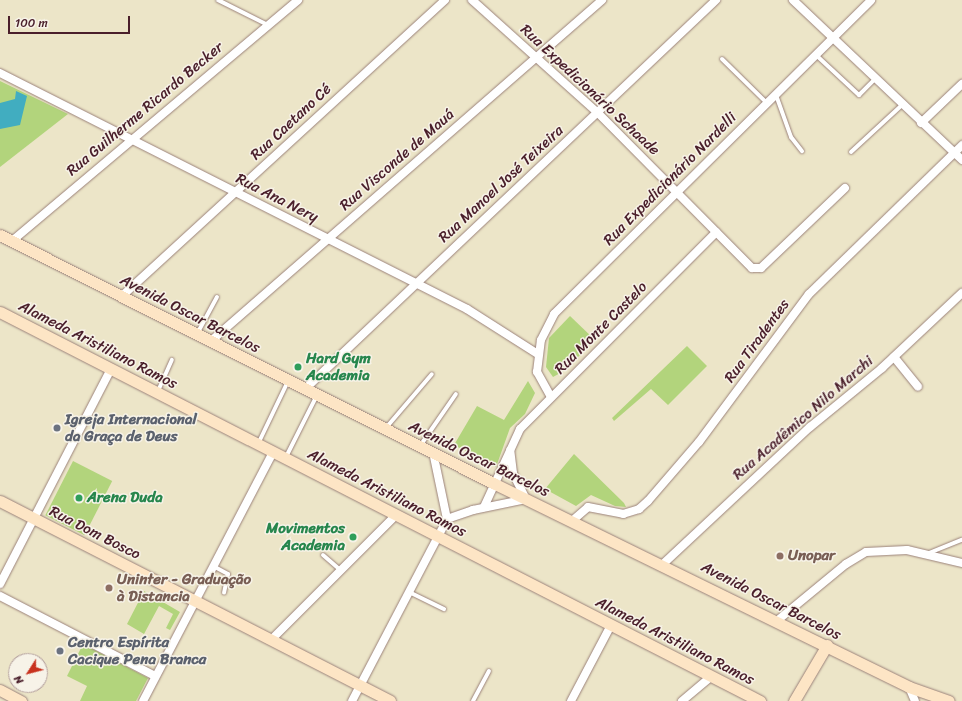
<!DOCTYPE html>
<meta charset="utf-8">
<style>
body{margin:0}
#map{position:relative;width:962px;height:701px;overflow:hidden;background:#ece5c8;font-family:Sriracha,sans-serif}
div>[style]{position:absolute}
.green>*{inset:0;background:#b2d47c;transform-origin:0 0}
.water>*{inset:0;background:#41adc0}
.roads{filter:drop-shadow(0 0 1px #9b827a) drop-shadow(0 0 1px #9b827a)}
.lane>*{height:4px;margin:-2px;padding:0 2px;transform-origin:2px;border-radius:2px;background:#fff}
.street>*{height:8px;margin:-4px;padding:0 4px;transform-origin:4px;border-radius:4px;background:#fff}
.secondary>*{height:11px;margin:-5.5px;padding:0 5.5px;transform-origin:5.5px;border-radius:5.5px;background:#fde5c5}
.dots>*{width:11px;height:11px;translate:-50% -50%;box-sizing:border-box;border:2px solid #f7f3e8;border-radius:50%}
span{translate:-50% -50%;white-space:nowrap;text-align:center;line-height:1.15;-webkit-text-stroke:3px #f7f3e8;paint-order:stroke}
.street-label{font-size:15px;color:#4a1f2b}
.leisure-label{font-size:15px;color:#27864d;font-weight:700}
.left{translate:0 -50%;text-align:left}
.right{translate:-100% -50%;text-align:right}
.worship-label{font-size:15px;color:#5b616d;font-weight:700}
.education-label{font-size:15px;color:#785e54;font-weight:700}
.north{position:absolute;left:8px;top:653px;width:40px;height:40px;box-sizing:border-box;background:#f7f3e8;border:1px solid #b29e9c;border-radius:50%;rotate:234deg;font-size:11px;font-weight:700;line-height:16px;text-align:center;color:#4a1f2b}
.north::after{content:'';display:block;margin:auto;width:14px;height:18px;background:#c8321e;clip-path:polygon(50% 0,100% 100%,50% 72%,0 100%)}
.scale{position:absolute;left:8px;top:16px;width:122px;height:18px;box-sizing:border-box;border:2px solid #4a1f2b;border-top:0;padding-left:5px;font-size:12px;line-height:14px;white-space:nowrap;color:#4a1f2b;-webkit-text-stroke:3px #f7f3e8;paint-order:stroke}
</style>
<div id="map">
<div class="green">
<div style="clip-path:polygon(0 81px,68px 114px,0 167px)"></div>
<div style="clip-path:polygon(570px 316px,595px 340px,564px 371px,553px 377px,546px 367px,549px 338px)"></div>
<div style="clip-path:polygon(687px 346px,707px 366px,668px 405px,651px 389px,614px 421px,612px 418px)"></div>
<div style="clip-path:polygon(528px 381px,535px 393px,525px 414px,510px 428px,496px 467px,454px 445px,477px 406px,504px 420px)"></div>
<div style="clip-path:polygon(574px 454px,624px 503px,626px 507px,615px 506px,591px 495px,576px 506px,545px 489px)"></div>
<div style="left:73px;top:461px;width:44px;height:61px;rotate:27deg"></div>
<div style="clip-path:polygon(144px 591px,180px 612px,170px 630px,166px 628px,173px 614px,159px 606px,144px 634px,127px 624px)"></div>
<div style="clip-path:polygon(83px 644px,148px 678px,136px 701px,80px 701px,87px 686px,67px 676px)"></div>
</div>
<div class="water">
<div style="clip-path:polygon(16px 91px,27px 96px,20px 125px,0 129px,0 103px,15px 99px)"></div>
</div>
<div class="roads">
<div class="lane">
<div style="left:218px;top:0;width:56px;rotate:26.6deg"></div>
<div style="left:816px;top:55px;width:59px;rotate:42.9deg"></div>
<div style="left:859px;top:95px;width:21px;rotate:-45deg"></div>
<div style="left:722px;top:59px;width:63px;rotate:44.4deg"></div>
<div style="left:776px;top:95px;width:45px;rotate:70.3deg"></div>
<div style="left:791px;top:137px;width:18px;rotate:52deg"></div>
<div style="left:851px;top:152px;width:69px;rotate:-42.7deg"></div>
<div style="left:197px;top:334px;width:42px;rotate:-61.6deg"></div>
<div style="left:158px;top:391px;width:34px;rotate:-66deg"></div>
<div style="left:385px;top:429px;width:72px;rotate:-49.5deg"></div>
<div style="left:258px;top:444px;width:70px;rotate:-64.5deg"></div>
<div style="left:420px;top:446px;width:63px;rotate:-55.3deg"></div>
<div style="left:286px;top:457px;width:69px;rotate:-63.4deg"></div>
<div style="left:929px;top:553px;width:35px;rotate:-22deg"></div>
<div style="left:323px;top:555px;width:23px;rotate:41deg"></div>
<div style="left:213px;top:566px;width:17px;rotate:28deg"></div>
<div style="left:228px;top:574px;width:19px;rotate:102deg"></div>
<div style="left:409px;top:592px;width:39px;rotate:26deg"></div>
<div style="left:473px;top:701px;width:34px;rotate:-62deg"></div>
</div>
<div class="street">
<div style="left:472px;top:0;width:168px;rotate:41.9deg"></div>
<div style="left:597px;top:112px;width:220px;rotate:45.2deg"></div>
<div style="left:752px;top:268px;width:9px"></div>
<div style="left:761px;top:268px;width:116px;rotate:-43.6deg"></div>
<div style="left:793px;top:0;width:233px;rotate:43.4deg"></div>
<div style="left:0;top:73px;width:523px;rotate:26.81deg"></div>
<div style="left:467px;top:309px;width:84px;rotate:32.4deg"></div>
<div style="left:921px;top:123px;width:57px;rotate:-43.6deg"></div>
<div style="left:12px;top:241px;width:374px;rotate:-40.1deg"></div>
<div style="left:122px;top:296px;width:438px;rotate:-42.5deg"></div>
<div style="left:211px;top:341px;width:519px;rotate:-41.09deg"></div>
<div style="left:894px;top:357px;width:38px;rotate:51deg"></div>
<div style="left:305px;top:389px;width:566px;rotate:-43.42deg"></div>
<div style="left:551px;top:397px;width:29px;rotate:-119deg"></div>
<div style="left:537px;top:372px;width:32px;rotate:-83deg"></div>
<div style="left:541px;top:340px;width:29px;rotate:-63deg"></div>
<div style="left:554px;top:314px;width:446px;rotate:-44.7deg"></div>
<div style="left:433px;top:452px;width:68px;rotate:78.2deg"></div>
<div style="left:484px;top:507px;width:86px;rotate:-65.2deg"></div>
<div style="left:520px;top:429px;width:278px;rotate:-45.1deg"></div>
<div style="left:447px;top:519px;width:28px;rotate:-19deg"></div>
<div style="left:473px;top:510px;width:54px;rotate:-11.7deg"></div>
<div style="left:526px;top:499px;width:29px;rotate:-117deg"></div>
<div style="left:513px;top:473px;width:23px;rotate:-97deg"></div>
<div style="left:572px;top:521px;width:21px;rotate:-41deg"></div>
<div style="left:588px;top:507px;width:36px;rotate:11deg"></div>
<div style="left:623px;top:514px;width:17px;rotate:-17deg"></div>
<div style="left:639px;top:509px;width:12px;rotate:-42deg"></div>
<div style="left:648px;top:501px;width:78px;rotate:-49.2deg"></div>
<div style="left:699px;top:442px;width:184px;rotate:-53.4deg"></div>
<div style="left:809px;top:294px;width:214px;rotate:-44.2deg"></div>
<div style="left:663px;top:564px;width:201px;rotate:-43deg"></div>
<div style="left:810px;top:427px;width:93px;rotate:-39.3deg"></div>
<div style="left:882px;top:368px;width:110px;rotate:-43.2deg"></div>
<div style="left:0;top:584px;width:242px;rotate:-62.7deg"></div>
<div style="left:0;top:596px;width:174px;rotate:27.3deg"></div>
<div style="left:778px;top:620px;width:88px;rotate:-39.5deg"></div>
<div style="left:846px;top:564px;width:23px;rotate:-31deg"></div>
<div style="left:866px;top:552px;width:41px;rotate:-2.8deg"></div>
<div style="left:907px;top:550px;width:57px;rotate:13.3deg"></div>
<div style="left:271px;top:640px;width:177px;rotate:-45deg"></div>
<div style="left:909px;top:687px;width:15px;rotate:67deg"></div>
<div style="left:143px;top:701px;width:281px;rotate:-62.4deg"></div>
<div style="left:352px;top:701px;width:205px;rotate:-62.4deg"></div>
<div style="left:571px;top:701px;width:86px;rotate:-62.2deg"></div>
<div style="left:682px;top:701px;width:39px;rotate:-40deg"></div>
</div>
<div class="secondary">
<div style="left:0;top:235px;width:552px;rotate:26.7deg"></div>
<div style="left:493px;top:483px;width:463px;rotate:26.1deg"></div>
<div style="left:909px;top:687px;width:42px;rotate:19.3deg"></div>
<div style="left:0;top:312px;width:854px;rotate:27.11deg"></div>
<div style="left:0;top:501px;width:438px;rotate:27.1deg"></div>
<div style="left:0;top:690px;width:24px;rotate:28deg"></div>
<div style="left:794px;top:701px;width:65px;rotate:-59.5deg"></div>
</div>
</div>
<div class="dots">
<div style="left:298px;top:367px;background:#2e9e5b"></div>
<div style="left:57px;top:428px;background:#6b7280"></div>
<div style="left:79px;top:498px;background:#2e9e5b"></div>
<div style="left:353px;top:537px;background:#2e9e5b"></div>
<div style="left:780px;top:556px;background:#8d6e63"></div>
<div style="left:109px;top:588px;background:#8d6e63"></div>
<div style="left:60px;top:651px;background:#6b7280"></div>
</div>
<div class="street-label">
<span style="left:590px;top:90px;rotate:43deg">Rua Expedicionário Schaade</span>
<span style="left:145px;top:109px;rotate:-40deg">Rua Guilherme Ricardo Becker</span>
<span style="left:291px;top:122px;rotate:-43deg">Rua Caetano Cé</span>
<span style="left:397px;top:160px;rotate:-41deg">Rua Visconde de Mauá</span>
<span style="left:670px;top:179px;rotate:-45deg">Rua Expedicionário Nardelli</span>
<span style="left:501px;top:184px;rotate:-43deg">Rua Manoel José Teixeira</span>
<span style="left:277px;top:198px;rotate:27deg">Rua Ana Nery</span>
<span style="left:190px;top:314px;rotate:27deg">Avenida Oscar Barcelos</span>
<span style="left:601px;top:328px;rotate:-45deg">Rua Monte Castelo</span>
<span style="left:757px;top:341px;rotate:-54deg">Rua Tiradentes</span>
<span style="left:98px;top:345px;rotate:27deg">Alameda Aristiliano Ramos</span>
<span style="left:803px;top:418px;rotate:-41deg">Rua Acadêmico Nilo Marchi</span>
<span style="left:479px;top:459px;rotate:26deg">Avenida Oscar Barcelos</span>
<span style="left:387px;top:493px;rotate:27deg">Alameda Aristiliano Ramos</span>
<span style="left:95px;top:533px;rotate:27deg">Rua Dom Bosco</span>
<span style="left:771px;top:601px;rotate:27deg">Avenida Oscar Barcelos</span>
<span style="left:675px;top:641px;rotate:27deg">Alameda Aristiliano Ramos</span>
</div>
<div class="leisure-label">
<span class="left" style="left:306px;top:367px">Hard Gym<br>Academia</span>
<span class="left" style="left:87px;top:498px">Arena Duda</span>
<span class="right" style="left:345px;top:537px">Movimentos<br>Academia</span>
</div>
<div class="worship-label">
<span class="left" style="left:65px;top:428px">Igreja Internacional<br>da Graça de Deus</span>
<span class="left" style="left:68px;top:651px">Centro Espírita<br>Cacique Pena Branca</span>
</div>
<div class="education-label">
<span class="left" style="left:788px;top:556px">Unopar</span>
<span class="left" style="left:117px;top:588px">Uninter - Graduação<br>à Distancia</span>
</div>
<div class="north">N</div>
<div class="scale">100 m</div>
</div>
